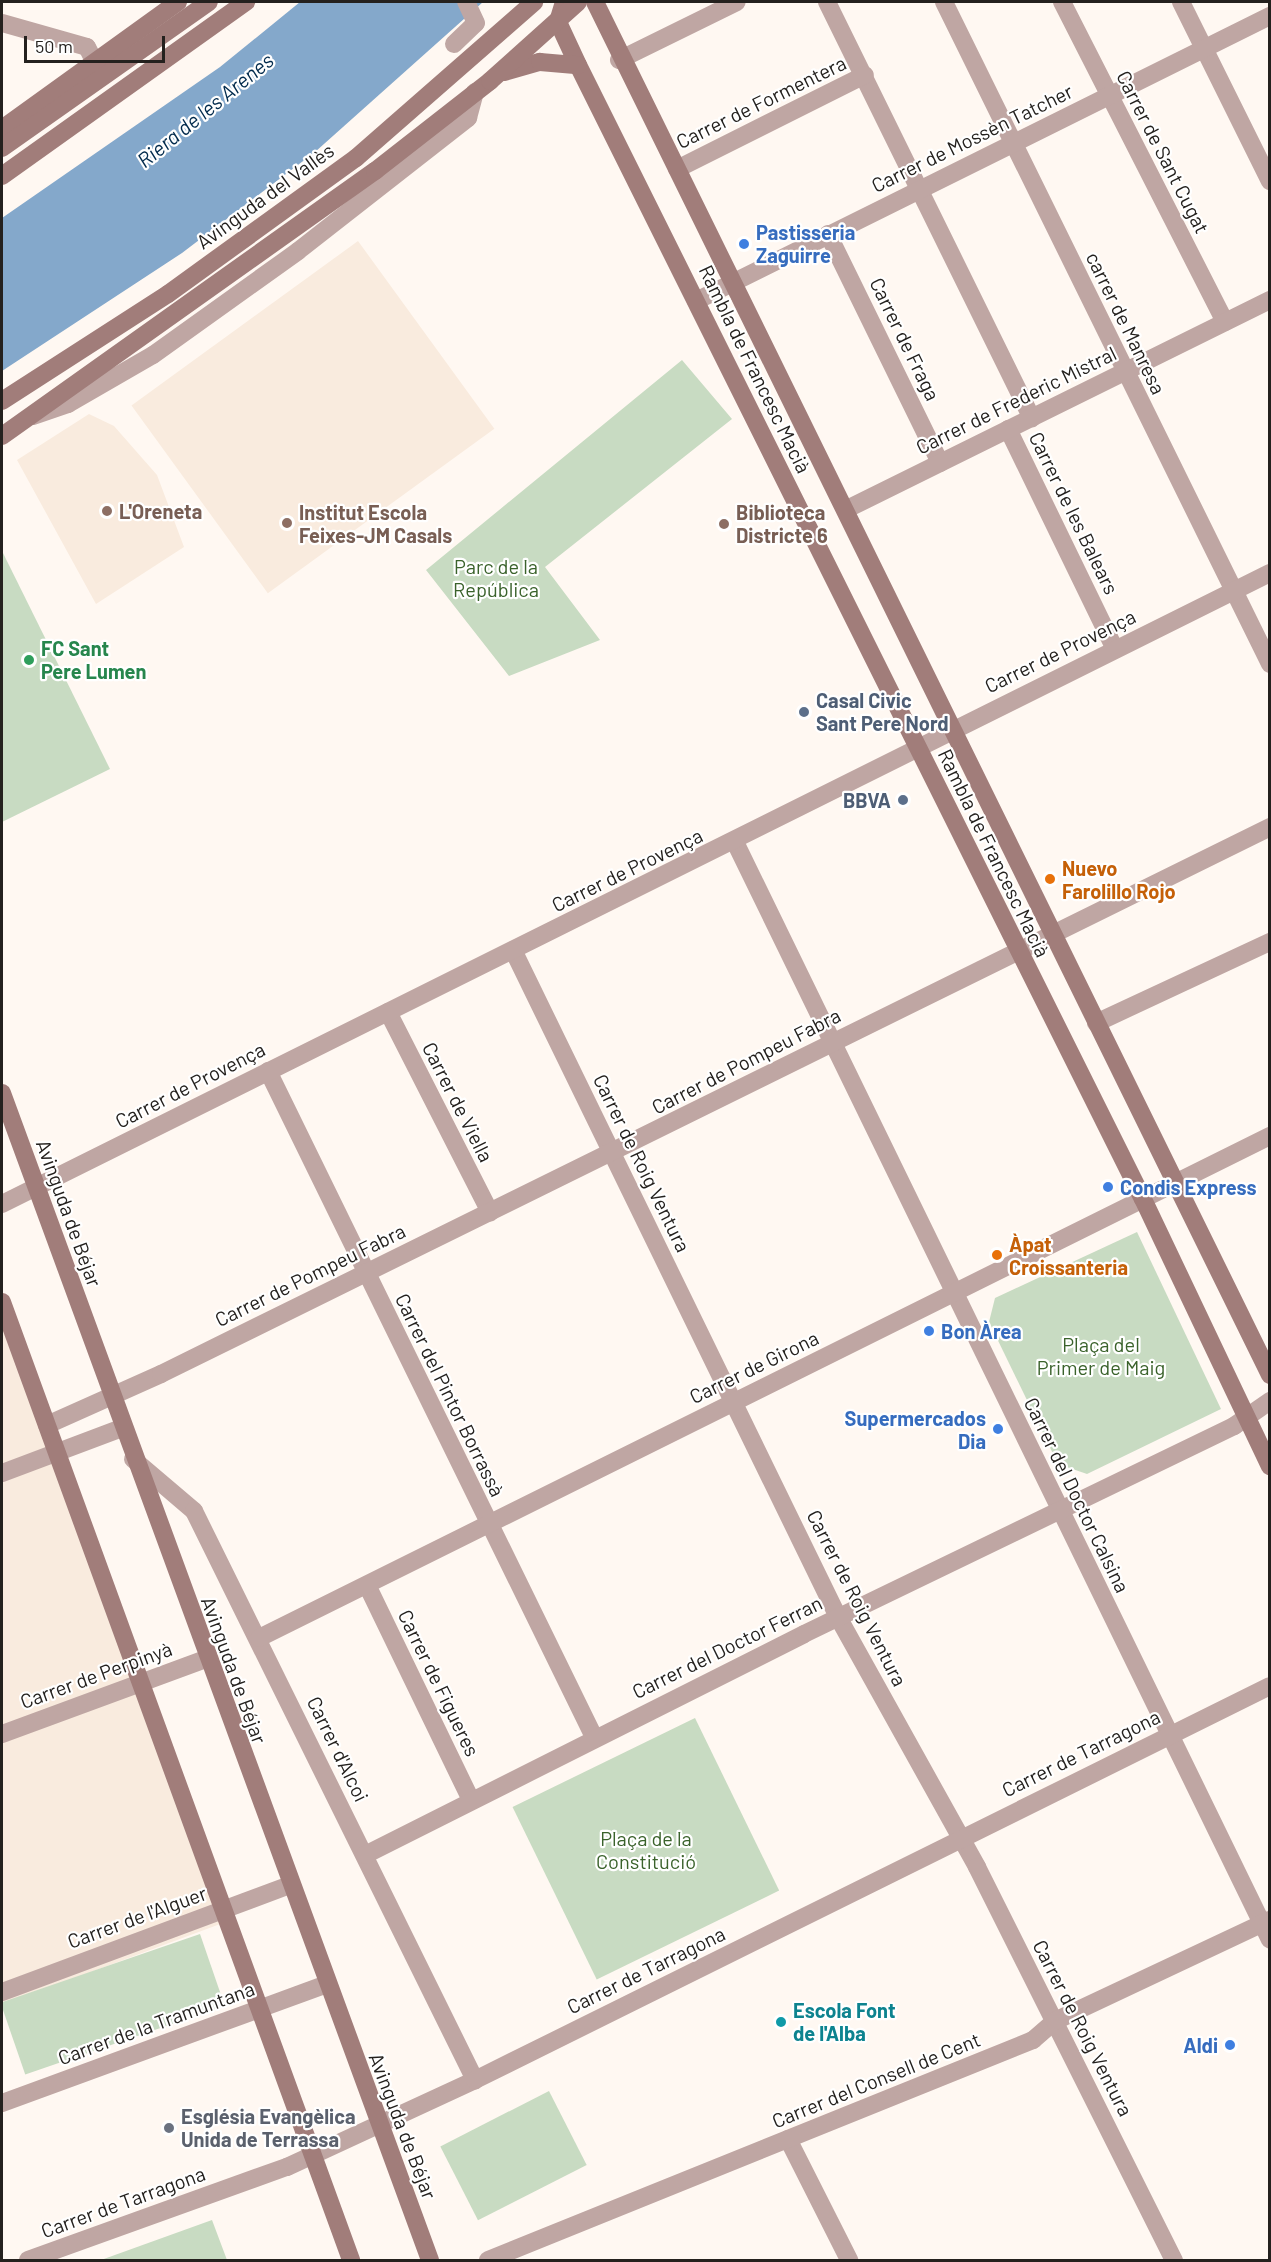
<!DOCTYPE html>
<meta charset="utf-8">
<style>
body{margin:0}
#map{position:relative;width:1271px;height:2262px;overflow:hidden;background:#fff8f2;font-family:Barlow,sans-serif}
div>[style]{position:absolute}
.built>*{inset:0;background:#f9ebde;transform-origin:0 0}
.green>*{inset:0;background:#c8dbc2;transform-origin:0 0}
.water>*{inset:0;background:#84a8cb}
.street>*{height:18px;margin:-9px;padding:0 9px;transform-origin:9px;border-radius:9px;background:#bfa6a3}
.secondary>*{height:18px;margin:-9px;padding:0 9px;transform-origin:9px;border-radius:9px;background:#a17d7a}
.dots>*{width:16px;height:16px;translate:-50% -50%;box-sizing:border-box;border:3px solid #fff;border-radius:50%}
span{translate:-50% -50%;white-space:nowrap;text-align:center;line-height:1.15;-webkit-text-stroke:4.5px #fff;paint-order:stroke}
.street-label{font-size:20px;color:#24211e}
.shop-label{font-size:20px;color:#366cbe;font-weight:700}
.left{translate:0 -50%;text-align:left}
.right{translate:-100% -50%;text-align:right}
.education-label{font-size:20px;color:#785e54;font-weight:700}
.park-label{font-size:20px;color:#3a622b}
.leisure-label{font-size:20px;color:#27864d;font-weight:700}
.service-label{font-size:20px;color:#4e5e75;font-weight:700}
.food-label{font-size:20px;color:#c56008;font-weight:700}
.culture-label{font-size:20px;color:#0d838f;font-weight:700}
.worship-label{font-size:20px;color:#5b616d;font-weight:700}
.water-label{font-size:21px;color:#012a4c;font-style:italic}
.frame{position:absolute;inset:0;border:3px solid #24211e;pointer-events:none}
.scale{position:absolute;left:24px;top:36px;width:141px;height:27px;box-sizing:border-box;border:3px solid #24211e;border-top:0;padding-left:8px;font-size:18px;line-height:21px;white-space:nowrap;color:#24211e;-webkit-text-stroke:4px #fff;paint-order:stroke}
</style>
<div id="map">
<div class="built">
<div style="left:358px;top:241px;width:232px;height:280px;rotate:54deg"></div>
<div style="clip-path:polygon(89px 414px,114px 426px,157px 475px,184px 547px,96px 604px,17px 460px)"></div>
<div style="clip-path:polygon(2px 1326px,231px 1920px,2px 2005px)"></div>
</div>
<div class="green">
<div style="clip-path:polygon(682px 360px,732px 419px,545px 567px,600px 640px,509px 676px,426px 570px)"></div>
<div style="clip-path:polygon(2px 551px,110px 769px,2px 822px)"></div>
<div style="clip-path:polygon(1137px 1232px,1221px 1409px,1087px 1474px,1058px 1464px,989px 1322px,995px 1298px)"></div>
<div style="left:695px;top:1718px;width:192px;height:203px;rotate:64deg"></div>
<div style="left:200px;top:1934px;width:76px;height:211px;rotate:71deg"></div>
<div style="left:549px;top:2091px;width:83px;height:122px;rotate:63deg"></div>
<div style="clip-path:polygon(212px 2220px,227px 2260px,101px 2260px)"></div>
</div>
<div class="water">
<div style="clip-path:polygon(300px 2px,483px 2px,315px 152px,182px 253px,2px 371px,2px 218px,220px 67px)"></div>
</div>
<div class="street">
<div style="left:827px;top:2px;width:464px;rotate:63.8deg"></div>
<div style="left:944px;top:2px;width:738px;rotate:63.78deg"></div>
<div style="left:1062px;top:2px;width:359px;rotate:63deg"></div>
<div style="left:1181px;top:2px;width:200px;rotate:63.6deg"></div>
<div style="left:2px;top:23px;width:88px;rotate:15.8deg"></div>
<div style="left:87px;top:47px;width:20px;rotate:63deg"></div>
<div style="left:454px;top:44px;width:30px;rotate:-44deg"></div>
<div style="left:476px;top:23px;width:23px;rotate:-115deg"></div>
<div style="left:619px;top:60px;width:131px;rotate:-26.2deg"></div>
<div style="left:677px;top:169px;width:210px;rotate:-26.6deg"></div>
<div style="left:828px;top:234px;width:255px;rotate:63.9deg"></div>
<div style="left:696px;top:301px;width:641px;rotate:-26.41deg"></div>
<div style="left:33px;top:416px;width:37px;rotate:-19deg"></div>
<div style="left:68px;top:404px;width:98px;rotate:-30deg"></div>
<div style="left:153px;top:355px;width:178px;rotate:-35.6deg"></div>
<div style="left:298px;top:251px;width:216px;rotate:-38deg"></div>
<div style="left:468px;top:118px;width:27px;rotate:-75deg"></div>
<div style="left:1008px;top:429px;width:245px;rotate:64.1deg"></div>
<div style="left:847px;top:509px;width:472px;rotate:-26.3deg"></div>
<div style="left:735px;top:842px;width:1221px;rotate:64.02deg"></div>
<div style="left:513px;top:950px;width:742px;rotate:64.02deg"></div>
<div style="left:838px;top:1617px;width:286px;rotate:60.9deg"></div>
<div style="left:977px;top:1867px;width:440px;rotate:63.4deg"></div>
<div style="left:388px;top:1012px;width:225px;rotate:63deg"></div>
<div style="left:1096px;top:1023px;width:192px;rotate:-25deg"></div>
<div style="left:268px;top:1071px;width:742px;rotate:63.92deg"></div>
<div style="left:2px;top:1204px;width:1416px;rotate:-26.46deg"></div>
<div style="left:47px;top:1425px;width:125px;rotate:-24.1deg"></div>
<div style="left:161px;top:1374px;width:1237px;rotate:-26.25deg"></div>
<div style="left:133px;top:1459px;width:80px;rotate:40.4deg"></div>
<div style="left:194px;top:1511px;width:635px;rotate:63.72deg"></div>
<div style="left:2px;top:1473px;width:128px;rotate:-20.6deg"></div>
<div style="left:367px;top:1585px;width:239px;rotate:64.2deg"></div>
<div style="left:259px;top:1638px;width:1129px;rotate:-26.41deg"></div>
<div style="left:2px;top:1734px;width:217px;rotate:-20.2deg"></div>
<div style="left:365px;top:1855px;width:491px;rotate:-26.7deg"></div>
<div style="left:804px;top:1634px;width:478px;rotate:-25.8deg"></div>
<div style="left:1234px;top:1426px;width:44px;rotate:-34.8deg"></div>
<div style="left:2px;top:1992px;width:306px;rotate:-20.4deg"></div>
<div style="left:2px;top:2103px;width:344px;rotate:-20.1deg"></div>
<div style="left:788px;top:2139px;width:136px;rotate:63.2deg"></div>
<div style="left:28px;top:2260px;width:275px;rotate:-19.8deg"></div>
<div style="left:287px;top:2167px;width:207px;rotate:-24.8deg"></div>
<div style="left:475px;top:2080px;width:887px;rotate:-26.36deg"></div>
<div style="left:488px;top:2260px;width:588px;rotate:-21.98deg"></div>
<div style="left:1033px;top:2040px;width:29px;rotate:-41deg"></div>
<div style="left:1055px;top:2021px;width:238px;rotate:-25.2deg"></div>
</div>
<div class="secondary">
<div style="left:564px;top:2px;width:21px;rotate:107deg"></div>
<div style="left:558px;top:22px;width:47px;rotate:65.1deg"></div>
<div style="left:578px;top:65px;width:1267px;rotate:63.52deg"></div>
<div style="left:1143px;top:1199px;width:296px;rotate:64.6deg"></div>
<div style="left:595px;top:2px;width:1530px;rotate:63.82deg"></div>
<div style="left:504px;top:72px;width:37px;rotate:-16deg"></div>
<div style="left:540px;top:62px;width:38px;rotate:5deg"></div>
<div style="left:2px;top:129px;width:217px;rotate:-35.8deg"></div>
<div style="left:2px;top:148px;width:253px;rotate:-35.2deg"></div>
<div style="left:2px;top:176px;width:300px;rotate:-35.5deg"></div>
<div style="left:2px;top:401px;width:197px;rotate:-32.8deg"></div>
<div style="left:168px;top:294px;width:232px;rotate:-35.9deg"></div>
<div style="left:356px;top:158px;width:237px;rotate:-41.2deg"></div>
<div style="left:2px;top:436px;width:458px;rotate:-35.4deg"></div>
<div style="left:375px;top:171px;width:146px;rotate:-38deg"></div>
<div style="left:490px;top:81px;width:118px;rotate:-41.9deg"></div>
<div style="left:2px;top:1093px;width:1243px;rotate:69.86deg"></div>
<div style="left:2px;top:1302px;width:1020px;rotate:69.98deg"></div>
</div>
<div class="dots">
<div style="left:744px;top:244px;background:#3f7fe0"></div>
<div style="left:107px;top:511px;background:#8d6e63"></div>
<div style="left:287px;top:523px;background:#8d6e63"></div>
<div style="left:724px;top:524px;background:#8d6e63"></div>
<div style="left:29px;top:660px;background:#2e9e5b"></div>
<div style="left:804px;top:712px;background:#5c6f8a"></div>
<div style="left:903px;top:800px;background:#5c6f8a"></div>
<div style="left:1050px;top:879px;background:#e8710a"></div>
<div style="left:1108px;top:1187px;background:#3f7fe0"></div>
<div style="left:997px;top:1255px;background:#e8710a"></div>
<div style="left:929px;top:1331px;background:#3f7fe0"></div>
<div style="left:998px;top:1429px;background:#3f7fe0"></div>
<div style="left:781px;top:2022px;background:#0f9aa8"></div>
<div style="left:1230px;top:2045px;background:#3f7fe0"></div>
<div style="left:169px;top:2128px;background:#6b7280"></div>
</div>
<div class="street-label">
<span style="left:761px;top:102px;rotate:-26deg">Carrer de Formentera</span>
<span style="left:972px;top:138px;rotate:-26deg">Carrer de Mossèn Tatcher</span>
<span style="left:1163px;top:152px;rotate:63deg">Carrer de Sant Cugat</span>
<span style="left:265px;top:196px;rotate:-36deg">Avinguda del Vallès</span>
<span style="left:1126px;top:323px;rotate:64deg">carrer de Manresa</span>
<span style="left:905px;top:339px;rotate:64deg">Carrer de Fraga</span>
<span style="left:755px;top:369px;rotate:64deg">Rambla de Francesc Macià</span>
<span style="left:1016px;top:400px;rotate:-26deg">Carrer de Frederic Mistral</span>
<span style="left:1074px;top:513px;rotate:64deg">Carrer de les Balears</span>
<span style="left:1060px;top:651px;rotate:-26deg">Carrer de Provença</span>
<span style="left:994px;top:853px;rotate:64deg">Rambla de Francesc Macià</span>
<span style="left:627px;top:870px;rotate:-26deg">Carrer de Provença</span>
<span style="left:746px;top:1061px;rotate:-27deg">Carrer de Pompeu Fabra</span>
<span style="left:190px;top:1085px;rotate:-27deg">Carrer de Provença</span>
<span style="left:458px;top:1102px;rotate:63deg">Carrer de Viella</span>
<span style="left:642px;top:1163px;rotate:64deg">Carrer de Roig Ventura</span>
<span style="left:69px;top:1213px;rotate:70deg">Avinguda de Béjar</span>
<span style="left:310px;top:1275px;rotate:-26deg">Carrer de Pompeu Fabra</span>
<span style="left:754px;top:1367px;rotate:-26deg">Carrer de Girona</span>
<span style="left:450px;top:1395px;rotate:64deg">Carrer del Pintor Borrassà</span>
<span style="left:1077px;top:1495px;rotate:64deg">Carrer del Doctor Calsina</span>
<span style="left:857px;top:1598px;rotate:63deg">Carrer de Roig Ventura</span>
<span style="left:727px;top:1647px;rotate:-26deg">Carrer del Doctor Ferran</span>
<span style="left:234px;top:1670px;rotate:70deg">Avinguda de Béjar</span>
<span style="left:96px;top:1675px;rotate:-20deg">Carrer de Perpinyà</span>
<span style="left:439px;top:1683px;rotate:64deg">Carrer de Figueres</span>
<span style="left:338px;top:1749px;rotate:64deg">Carrer d'Alcoi</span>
<span style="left:1081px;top:1753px;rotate:-26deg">Carrer de Tarragona</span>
<span style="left:137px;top:1917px;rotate:-20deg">Carrer de l'Alguer</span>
<span style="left:646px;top:1970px;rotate:-26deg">Carrer de Tarragona</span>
<span style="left:156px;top:2023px;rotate:-20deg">Carrer de la Tramuntana</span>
<span style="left:1083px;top:2028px;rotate:63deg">Carrer de Roig Ventura</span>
<span style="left:876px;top:2080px;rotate:-22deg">Carrer del Consell de Cent</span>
<span style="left:403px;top:2126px;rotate:69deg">Avinguda de Béjar</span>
<span style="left:123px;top:2202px;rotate:-20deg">Carrer de Tarragona</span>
</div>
<div class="shop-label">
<span class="left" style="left:756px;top:244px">Pastisseria<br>Zaguirre</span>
<span class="left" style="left:1120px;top:1187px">Condis Express</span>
<span class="left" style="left:941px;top:1331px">Bon Àrea</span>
<span class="right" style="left:986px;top:1430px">Supermercados<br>Dia</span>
<span class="right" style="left:1218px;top:2045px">Aldi</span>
</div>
<div class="education-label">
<span class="left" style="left:119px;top:511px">L'Oreneta</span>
<span class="left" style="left:299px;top:524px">Institut Escola<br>Feixes-JM Casals</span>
<span class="left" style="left:736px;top:524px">Biblioteca<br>Districte 6</span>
</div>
<div class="park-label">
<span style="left:496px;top:578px">Parc de la<br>República</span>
<span style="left:1101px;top:1356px">Plaça del<br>Primer de Maig</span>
<span style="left:646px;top:1850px">Plaça de la<br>Constitució</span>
</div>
<div class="leisure-label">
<span class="left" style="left:41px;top:660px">FC Sant<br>Pere Lumen</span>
</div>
<div class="service-label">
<span class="left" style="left:816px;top:712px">Casal Civic<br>Sant Pere Nord</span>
<span class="right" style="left:891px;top:800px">BBVA</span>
</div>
<div class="food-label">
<span class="left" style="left:1062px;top:880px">Nuevo<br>Farolillo Rojo</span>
<span class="left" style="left:1009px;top:1256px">Àpat<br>Croissanteria</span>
</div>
<div class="culture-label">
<span class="left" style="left:793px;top:2022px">Escola Font<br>de l'Alba</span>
</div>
<div class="worship-label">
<span class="left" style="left:181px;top:2128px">Església Evangèlica<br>Unida de Terrassa</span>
</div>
<div class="water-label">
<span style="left:205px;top:110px;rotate:-39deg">Riera de les Arenes</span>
</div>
<div class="frame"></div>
<div class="scale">50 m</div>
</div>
